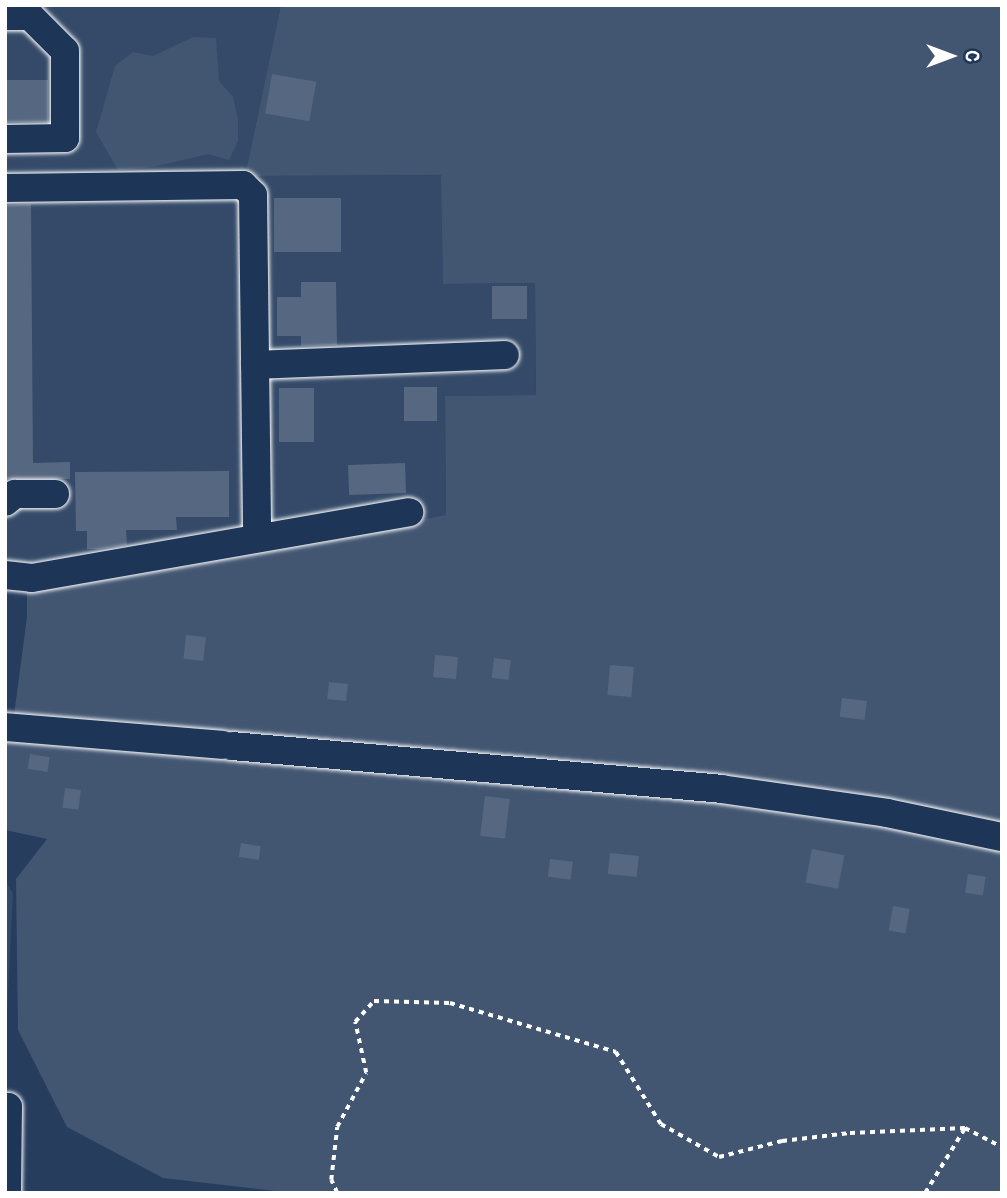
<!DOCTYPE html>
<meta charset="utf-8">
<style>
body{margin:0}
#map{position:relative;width:1007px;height:1198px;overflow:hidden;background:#263d5e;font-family:Pangolin,sans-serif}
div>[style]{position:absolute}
.built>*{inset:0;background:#344a68}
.green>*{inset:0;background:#425672}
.building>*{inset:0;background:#556781;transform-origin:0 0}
.path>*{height:3.5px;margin-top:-1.75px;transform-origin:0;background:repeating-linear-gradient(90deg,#fff 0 5px,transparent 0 10px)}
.roads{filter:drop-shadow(0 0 2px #fff) drop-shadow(0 0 2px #fff)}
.minor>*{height:28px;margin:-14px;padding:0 14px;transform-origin:14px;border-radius:14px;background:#1d3557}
span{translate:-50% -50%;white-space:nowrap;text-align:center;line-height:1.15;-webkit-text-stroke:7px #1d3557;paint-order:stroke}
.frame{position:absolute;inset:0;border:7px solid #fff;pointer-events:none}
.north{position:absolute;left:916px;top:21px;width:70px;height:70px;-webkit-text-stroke:5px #1d3557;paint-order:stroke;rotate:90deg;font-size:19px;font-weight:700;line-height:28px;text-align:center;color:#fff}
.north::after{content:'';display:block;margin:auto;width:24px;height:32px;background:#fff;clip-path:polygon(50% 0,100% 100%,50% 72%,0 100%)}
</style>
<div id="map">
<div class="built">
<div style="clip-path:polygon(5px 5px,281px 5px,245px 176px,442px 175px,443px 284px,535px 283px,536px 395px,445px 396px,446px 515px,27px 588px,5px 586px)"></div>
<div style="clip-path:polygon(5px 881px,13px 893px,7px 1012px,5px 1012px)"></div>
</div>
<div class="green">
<div style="clip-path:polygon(281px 5px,1002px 5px,1002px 825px,14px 715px,27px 617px,27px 588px,446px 515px,445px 396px,536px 395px,535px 283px,443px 284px,441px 175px,245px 176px)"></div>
<div style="clip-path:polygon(193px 37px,216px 38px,219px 81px,233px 97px,238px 119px,238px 141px,229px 160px,208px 154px,153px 167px,118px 170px,96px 132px,115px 66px,133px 52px,153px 56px)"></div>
<div style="clip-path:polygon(5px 741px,722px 799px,889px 826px,1002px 848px,1002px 1193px,293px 1193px,163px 1178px,67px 1127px,18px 1030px,16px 879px,47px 839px,5px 830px)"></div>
</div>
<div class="building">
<div style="left:272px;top:74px;width:45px;height:40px;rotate:10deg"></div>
<div style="left:48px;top:80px;width:42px;height:43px;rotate:90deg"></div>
<div style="left:341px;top:198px;width:54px;height:67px;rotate:90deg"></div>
<div style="clip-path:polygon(31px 204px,33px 463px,70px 462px,70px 479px,5px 479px,5px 205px)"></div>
<div style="clip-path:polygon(301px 282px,336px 282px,337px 345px,301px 346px,301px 336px,277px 336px,277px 297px,301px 297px)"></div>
<div style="left:492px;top:286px;width:35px;height:33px"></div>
<div style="left:437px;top:387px;width:34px;height:33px;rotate:90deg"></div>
<div style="left:279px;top:388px;width:35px;height:54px"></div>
<div style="left:405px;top:463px;width:30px;height:57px;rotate:88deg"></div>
<div style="clip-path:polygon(229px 471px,229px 517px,176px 517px,177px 530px,126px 530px,127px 545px,99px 549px,87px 549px,87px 531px,76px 531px,75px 472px)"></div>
<div style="left:186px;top:635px;width:20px;height:24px;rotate:6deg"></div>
<div style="left:435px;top:655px;width:23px;height:22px;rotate:5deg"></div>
<div style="left:494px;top:658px;width:17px;height:20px;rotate:7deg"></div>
<div style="left:610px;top:665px;width:24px;height:30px;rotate:5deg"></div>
<div style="left:329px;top:682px;width:19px;height:17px;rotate:6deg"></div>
<div style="left:842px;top:698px;width:25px;height:19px;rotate:7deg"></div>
<div style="left:30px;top:754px;width:20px;height:15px;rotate:9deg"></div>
<div style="left:65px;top:788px;width:16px;height:20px;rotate:7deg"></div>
<div style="left:485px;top:796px;width:25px;height:40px;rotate:7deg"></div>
<div style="left:241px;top:843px;width:20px;height:14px;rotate:9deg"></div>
<div style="left:812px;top:849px;width:33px;height:34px;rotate:11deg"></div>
<div style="left:610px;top:853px;width:29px;height:21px;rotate:6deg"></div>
<div style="left:550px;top:859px;width:23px;height:18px;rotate:7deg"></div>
<div style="left:968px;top:874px;width:18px;height:19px;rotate:9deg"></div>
<div style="left:893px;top:906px;width:17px;height:25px;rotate:10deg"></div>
</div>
<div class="path">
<div style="left:337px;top:1193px;width:14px;rotate:-115deg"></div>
<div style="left:331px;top:1180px;width:53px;rotate:-83.5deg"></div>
<div style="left:337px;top:1127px;width:61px;rotate:-61.8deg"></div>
<div style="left:366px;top:1073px;width:52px;rotate:-102.2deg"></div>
<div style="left:355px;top:1022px;width:28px;rotate:-48deg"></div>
<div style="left:374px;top:1001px;width:76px;rotate:1.5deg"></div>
<div style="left:450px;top:1003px;width:173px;rotate:16.4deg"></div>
<div style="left:616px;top:1052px;width:85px;rotate:58deg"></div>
<div style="left:661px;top:1124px;width:67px;rotate:29.6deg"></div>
<div style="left:719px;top:1157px;width:65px;rotate:-14.3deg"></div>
<div style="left:782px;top:1141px;width:68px;rotate:-6.7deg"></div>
<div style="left:850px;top:1133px;width:115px;rotate:-2.5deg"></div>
<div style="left:925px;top:1193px;width:76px;rotate:-58.4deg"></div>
<div style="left:965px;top:1128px;width:42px;rotate:27.2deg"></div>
</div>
<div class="roads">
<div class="minor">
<div style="left:5px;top:16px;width:25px"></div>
<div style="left:30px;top:16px;width:49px;rotate:45deg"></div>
<div style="left:65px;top:51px;width:87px;rotate:90deg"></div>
<div style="left:65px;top:138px;width:60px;rotate:179deg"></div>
<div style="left:5px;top:188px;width:238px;rotate:-0.7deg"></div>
<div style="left:243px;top:185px;width:14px;rotate:45deg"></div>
<div style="left:253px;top:195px;width:343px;rotate:89.3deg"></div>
<div style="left:255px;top:365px;width:250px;rotate:-2.3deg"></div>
<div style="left:5px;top:502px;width:13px;rotate:-39deg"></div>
<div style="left:15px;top:494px;width:40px"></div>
<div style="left:5px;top:575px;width:27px;rotate:6deg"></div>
<div style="left:32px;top:578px;width:383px;rotate:-9.9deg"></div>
<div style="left:5px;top:727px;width:218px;rotate:4.7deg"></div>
<div style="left:232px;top:746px;width:491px;rotate:5deg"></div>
<div style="left:721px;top:789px;width:168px;rotate:8.2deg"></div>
<div style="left:887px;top:813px;width:117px;rotate:11.8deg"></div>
<div style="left:5px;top:1107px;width:3px"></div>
<div style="left:8px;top:1107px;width:86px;rotate:90.7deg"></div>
</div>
</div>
<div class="frame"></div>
<div class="north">С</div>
</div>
